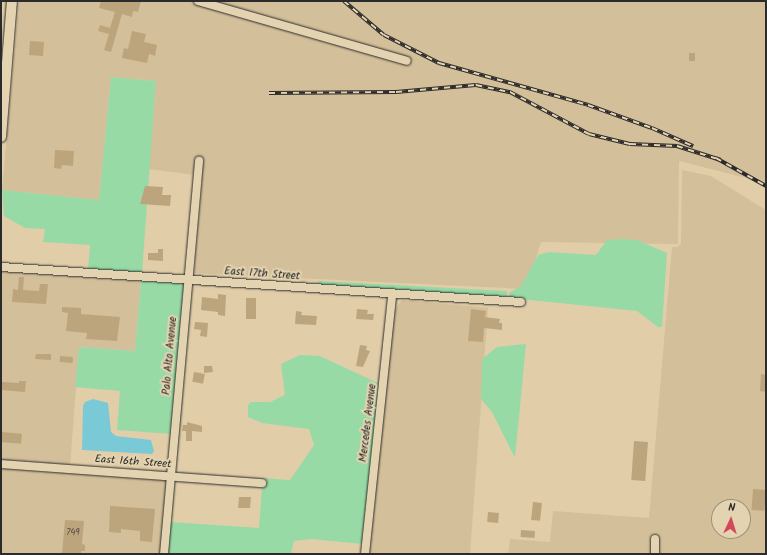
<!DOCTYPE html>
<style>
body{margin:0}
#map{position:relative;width:767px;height:555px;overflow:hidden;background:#e1cea8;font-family:Kalam,sans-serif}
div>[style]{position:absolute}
.built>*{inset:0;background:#d3bf99}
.green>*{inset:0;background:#98daa5}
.water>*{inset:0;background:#7ac9d6}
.building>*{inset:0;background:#bca57d;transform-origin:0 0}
.roads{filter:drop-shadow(0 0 1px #2b2b2b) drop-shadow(0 0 1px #2b2b2b)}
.minor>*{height:8px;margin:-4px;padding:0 4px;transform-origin:4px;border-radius:4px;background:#e4d3b0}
.major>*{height:10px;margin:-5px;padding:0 5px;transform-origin:5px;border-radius:5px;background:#e4d3b0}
.rail>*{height:3.5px;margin-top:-1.75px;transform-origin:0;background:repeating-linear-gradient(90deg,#e4d3b0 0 6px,#2b2b2b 0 12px);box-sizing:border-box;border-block:1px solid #2b2b2b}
span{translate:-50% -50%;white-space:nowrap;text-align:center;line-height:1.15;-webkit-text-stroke:4px #e4d3b0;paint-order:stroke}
.number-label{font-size:9px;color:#4f4a40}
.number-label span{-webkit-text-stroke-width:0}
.street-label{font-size:11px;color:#2b2b2b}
.frame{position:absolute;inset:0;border:2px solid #2b2b2b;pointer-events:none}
.north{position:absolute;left:711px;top:499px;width:40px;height:40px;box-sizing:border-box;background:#e4d3b0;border:1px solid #9a907b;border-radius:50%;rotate:4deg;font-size:11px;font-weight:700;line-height:16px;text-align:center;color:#2b2b2b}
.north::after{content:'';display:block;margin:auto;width:14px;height:18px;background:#d1495b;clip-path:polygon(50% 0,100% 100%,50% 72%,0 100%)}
</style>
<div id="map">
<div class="built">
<div style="clip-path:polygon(19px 1px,766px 1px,766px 183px,679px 161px,678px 244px,541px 242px,526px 289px,194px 273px,202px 176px,149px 169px,156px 81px,111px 77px,99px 200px,2px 190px)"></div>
<div style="clip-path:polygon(evenodd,682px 170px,711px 176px,766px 210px,766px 554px,508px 554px,510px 539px,550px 542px,553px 511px,649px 518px,672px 247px,678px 247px,681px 243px,682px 170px,719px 507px,743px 507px,743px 531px,719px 531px,719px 507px)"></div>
<div style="clip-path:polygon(1px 271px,141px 281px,135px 351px,79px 347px,70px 467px,1px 461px)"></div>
<div style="clip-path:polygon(402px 300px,488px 308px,470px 554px,368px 554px,394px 311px)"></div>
<div style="clip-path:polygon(1px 468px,168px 479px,161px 554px,1px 554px)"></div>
</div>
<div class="green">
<div style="clip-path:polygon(111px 77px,156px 81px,142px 273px,88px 269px,90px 245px,43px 242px,45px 229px,25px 228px,4px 216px,2px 190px,99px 200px)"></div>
<div style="clip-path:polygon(619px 239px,637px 240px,667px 253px,662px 327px,658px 327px,637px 311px,510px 298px,509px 293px,521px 286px,538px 255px,549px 252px,596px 255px,607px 240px)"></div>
<div style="clip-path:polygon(141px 281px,184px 284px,172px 434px,117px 430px,120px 391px,75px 387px,79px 347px,135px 351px)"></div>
<div style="clip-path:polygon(319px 281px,507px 291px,507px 298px,318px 286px)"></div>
<div style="clip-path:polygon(526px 344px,515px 458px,492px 412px,481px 399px,482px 359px,497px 347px)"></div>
<div style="clip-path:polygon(300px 355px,320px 356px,380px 384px,362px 544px,311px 539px,294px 541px,291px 554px,166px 554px,170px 522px,259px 528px,262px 487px,265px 487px,266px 480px,262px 478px,290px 480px,314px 445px,309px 429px,262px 423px,248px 417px,248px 405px,251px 402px,270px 402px,285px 395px,281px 364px)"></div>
</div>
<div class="water">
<div style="clip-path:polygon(93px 399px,108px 403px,111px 432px,116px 436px,151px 440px,154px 451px,152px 454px,82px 450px,83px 406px,85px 402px)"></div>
</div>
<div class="building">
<div style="clip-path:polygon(101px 1px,141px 1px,138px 12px,133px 11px,132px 17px,122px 14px,111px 52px,104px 50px,109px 34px,98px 31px,100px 25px,110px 28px,115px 12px,99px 8px)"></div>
<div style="clip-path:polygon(132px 31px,146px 34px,144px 42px,157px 45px,155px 56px,149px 54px,147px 63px,122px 58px,124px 48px,128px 49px)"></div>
<div style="left:30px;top:41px;width:14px;height:14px;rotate:4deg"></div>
<div style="left:689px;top:53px;width:6px;height:8px"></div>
<div style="clip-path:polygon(55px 150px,74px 151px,73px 166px,62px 165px,61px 169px,54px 168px)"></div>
<div style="clip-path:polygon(145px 186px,163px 187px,162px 195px,171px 195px,170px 206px,140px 204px)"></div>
<div style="clip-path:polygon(158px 249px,163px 249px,163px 261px,148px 260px,148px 253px,158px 253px)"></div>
<div style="clip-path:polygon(19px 277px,24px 277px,23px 290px,39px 291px,40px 284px,48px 284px,46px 304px,12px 302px,13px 289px,18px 290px)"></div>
<div style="clip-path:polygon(218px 294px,226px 295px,225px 316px,218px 315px,218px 312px,201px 310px,202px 297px,218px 299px)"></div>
<div style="left:246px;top:298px;width:10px;height:21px"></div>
<div style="clip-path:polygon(62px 307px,81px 308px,81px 314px,120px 317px,117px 341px,86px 339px,87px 333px,66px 331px,68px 313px,62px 312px)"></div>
<div style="clip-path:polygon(357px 309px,368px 310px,367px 314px,374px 314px,373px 320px,356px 319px)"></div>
<div style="clip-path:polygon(471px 309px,486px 311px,485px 317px,500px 319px,499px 323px,502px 323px,502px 330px,484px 328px,483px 342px,468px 341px)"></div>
<div style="clip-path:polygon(296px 311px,302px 312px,301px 315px,317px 316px,316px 325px,295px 324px)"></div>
<div style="clip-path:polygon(195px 322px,208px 323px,207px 337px,200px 336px,201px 330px,194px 329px)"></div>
<div style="clip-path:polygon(360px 345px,367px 346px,366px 350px,370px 351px,363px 367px,356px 366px)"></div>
<div style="clip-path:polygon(36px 354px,51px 354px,51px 360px,35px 359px)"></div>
<div style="left:60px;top:356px;width:13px;height:6px;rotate:4deg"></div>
<div style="clip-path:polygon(204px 366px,212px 366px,213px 372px,204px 373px)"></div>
<div style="left:194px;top:372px;width:11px;height:10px;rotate:10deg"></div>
<div style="clip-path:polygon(761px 374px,766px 375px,766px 392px,760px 391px)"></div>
<div style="clip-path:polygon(19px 381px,26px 381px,25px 392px,1px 390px,1px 382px,19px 383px)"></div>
<div style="clip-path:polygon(187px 422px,202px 426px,202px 432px,192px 431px,192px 441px,186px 441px,186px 431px,182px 431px,183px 425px,187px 425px)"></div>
<div style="left:1px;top:432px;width:21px;height:10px;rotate:5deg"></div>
<div style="left:634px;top:441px;width:14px;height:39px;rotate:4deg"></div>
<div style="left:753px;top:489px;width:13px;height:21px;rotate:4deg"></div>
<div style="clip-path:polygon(239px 497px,251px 497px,250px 508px,238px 508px)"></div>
<div style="left:533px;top:502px;width:9px;height:18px;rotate:6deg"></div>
<div style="clip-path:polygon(110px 506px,155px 509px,152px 542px,140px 541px,140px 531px,121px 529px,121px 533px,109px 532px)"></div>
<div style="left:488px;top:512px;width:11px;height:10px;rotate:5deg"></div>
<div style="clip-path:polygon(65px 520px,84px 521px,82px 544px,85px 545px,85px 551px,81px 551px,81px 554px,62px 554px)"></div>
<div style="left:521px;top:530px;width:14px;height:7px;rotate:4deg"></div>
</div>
<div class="roads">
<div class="minor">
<div style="left:198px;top:1px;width:217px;rotate:16deg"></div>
<div style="left:1px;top:267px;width:521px;rotate:3.85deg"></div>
<div style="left:1px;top:464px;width:262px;rotate:4.2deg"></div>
<div style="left:655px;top:539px;width:15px;rotate:90deg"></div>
<div style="left:164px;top:554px;width:395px;rotate:-84.9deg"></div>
<div style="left:365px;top:554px;width:260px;rotate:-84deg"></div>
</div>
<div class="major">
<div style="left:1px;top:137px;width:136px;rotate:-85.4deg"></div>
</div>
</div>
<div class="rail">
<div style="left:344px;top:1px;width:52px;rotate:40.4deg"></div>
<div style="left:384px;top:35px;width:62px;rotate:27deg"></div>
<div style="left:439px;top:63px;width:155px;rotate:15.7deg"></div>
<div style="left:588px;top:105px;width:68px;rotate:19.8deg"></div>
<div style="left:652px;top:128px;width:45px;rotate:23.7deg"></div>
<div style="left:269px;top:93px;width:127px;rotate:-0.5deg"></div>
<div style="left:396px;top:92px;width:80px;rotate:-5deg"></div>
<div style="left:476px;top:85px;width:35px;rotate:12deg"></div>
<div style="left:510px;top:92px;width:89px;rotate:28deg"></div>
<div style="left:589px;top:134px;width:42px;rotate:13.7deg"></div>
<div style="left:630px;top:144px;width:47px;rotate:2.4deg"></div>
<div style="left:677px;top:146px;width:46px;rotate:17.7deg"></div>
<div style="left:716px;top:158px;width:57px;rotate:29.2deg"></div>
</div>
<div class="number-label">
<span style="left:73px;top:533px">749</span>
</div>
<div class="street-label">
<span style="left:262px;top:274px;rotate:4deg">East 17th Street</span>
<span style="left:170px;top:356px;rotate:-85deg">Palo Alto Avenue</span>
<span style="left:368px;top:423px;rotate:-83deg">Mercedes Avenue</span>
<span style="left:133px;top:462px;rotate:4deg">East 16th Street</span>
</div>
<div class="frame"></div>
<div class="north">N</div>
</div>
